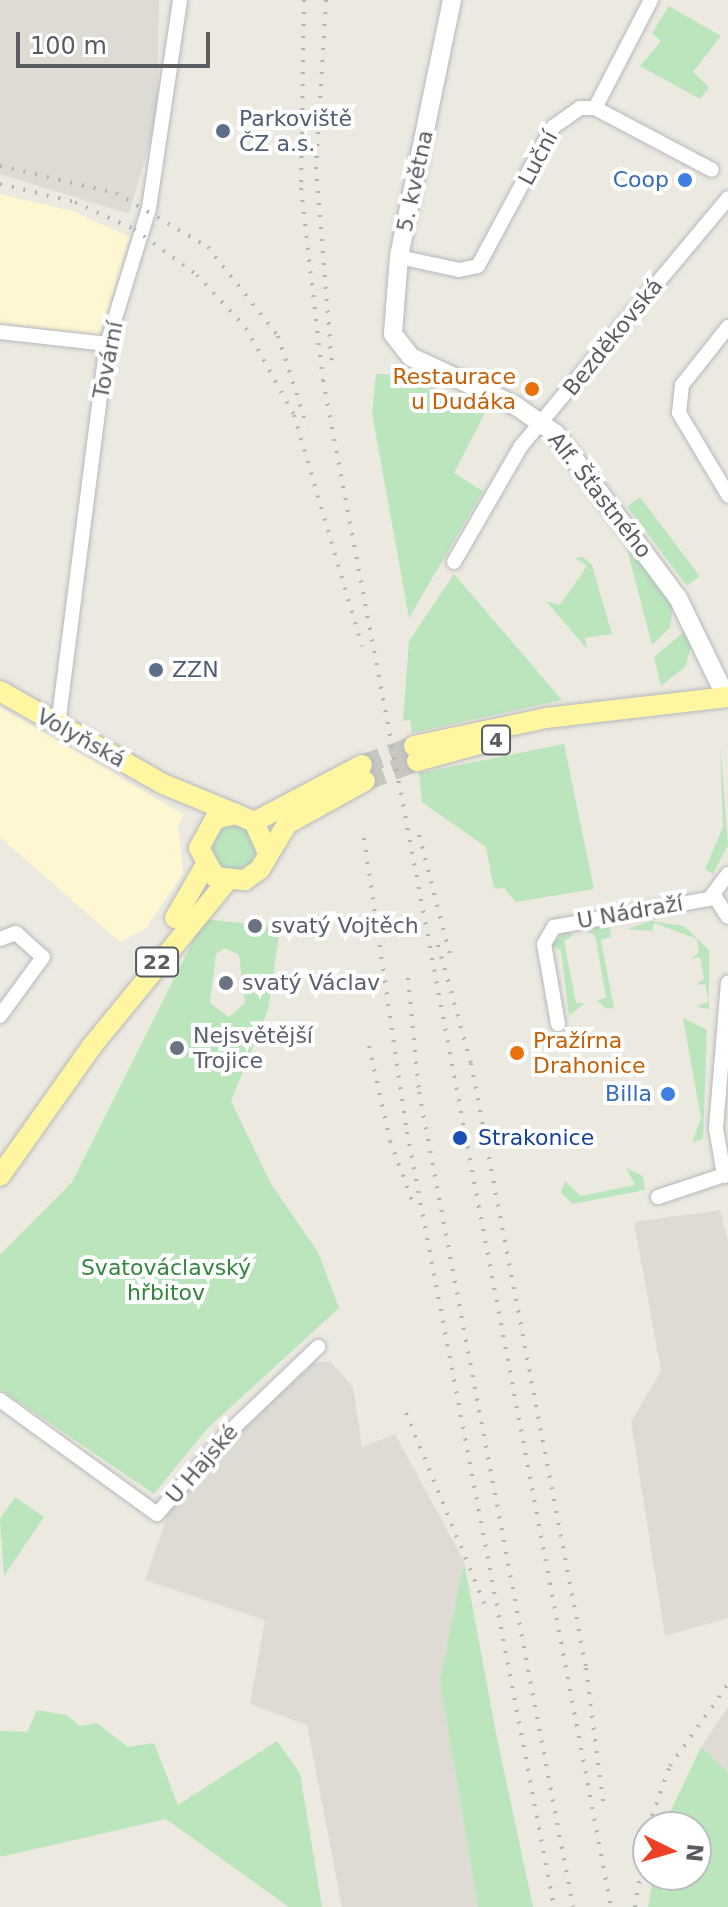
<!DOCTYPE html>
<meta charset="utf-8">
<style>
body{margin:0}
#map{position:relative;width:728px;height:1907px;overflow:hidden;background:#eceae0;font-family:"DejaVu Sans",sans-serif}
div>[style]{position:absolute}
.commercial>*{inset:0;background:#fef7d2}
.industrial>*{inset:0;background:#dddbd4}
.green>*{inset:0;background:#bbe5bd;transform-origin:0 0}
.round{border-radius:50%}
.primary-tunnel>*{height:20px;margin-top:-10px;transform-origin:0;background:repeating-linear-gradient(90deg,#c7c6c0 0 20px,transparent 0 30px)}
.roads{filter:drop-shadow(0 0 2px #b6b8bd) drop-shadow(0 0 2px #b6b8bd)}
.minor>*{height:14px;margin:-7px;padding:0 7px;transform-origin:7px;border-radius:7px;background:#fff}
.tertiary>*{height:16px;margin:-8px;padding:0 8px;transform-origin:8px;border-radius:8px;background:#fff}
.secondary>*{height:18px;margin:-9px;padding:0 9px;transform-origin:9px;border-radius:9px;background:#fff}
.primary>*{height:20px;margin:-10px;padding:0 10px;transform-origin:10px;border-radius:10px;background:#fff6a2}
.rail>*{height:4px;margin-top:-2px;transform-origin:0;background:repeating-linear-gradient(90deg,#b3b4b4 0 2px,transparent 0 12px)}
.dots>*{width:22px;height:22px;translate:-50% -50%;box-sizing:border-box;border:4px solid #fff;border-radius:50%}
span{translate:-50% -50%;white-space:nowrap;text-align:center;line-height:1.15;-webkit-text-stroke:8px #fff;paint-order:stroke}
.shield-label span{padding:2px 6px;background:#fff;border:2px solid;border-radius:6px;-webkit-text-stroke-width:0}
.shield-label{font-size:20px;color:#595c61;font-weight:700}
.service-label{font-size:22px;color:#4e5e75}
.left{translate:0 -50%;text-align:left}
.street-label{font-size:22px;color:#595c61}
.shop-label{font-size:22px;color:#366cbe}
.right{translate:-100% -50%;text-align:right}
.food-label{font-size:22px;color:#c56008}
.worship-label{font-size:22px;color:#5b616d}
.transit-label{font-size:22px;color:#164399}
.park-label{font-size:22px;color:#33863c}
.north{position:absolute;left:632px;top:1811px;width:80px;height:80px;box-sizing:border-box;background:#fff;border:2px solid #bdbec0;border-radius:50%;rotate:95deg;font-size:22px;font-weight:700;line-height:32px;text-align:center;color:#595c61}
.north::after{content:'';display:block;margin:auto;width:28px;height:36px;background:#ed4125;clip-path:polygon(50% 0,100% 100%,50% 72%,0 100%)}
.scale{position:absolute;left:16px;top:32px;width:194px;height:36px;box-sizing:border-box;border:4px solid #595c61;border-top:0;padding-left:10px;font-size:24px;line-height:28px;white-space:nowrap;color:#595c61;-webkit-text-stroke:6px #fff;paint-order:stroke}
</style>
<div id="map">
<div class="commercial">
<div style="clip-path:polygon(0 194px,72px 211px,130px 237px,100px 336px,0 323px)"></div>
<div style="clip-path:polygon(0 707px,184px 815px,178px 825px,183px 873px,146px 928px,120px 942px,0 837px)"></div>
</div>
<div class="industrial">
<div style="clip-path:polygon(0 0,159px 0,157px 117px,129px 214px,0 174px)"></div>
<div style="clip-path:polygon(720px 1210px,728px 1241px,728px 1618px,665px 1636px,631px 1422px,661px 1371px,634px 1222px)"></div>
<div style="clip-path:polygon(330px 1361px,353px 1387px,362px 1447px,395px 1434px,464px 1561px,440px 1682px,478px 1907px,342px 1907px,307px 1725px,250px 1704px,265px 1620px,145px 1580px,172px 1502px,271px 1398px,315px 1363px)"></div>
<div style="clip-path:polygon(728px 1707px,728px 1773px,701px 1747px)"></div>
</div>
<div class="green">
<div style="clip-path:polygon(669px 6px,721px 36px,693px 72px,709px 87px,700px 99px,640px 66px,661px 41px,652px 33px)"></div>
<div style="clip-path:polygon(376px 374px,400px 375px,488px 407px,454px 473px,483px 491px,409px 618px,372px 413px)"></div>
<div style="left:640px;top:497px;width:99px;height:16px;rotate:53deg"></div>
<div style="clip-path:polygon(625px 541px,673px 604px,670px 628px,652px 645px)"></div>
<div style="clip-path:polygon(583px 557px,592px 565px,612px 634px,585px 638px,587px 649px,546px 601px,560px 605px,587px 566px,575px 558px)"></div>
<div style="clip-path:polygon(454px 574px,562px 700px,412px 733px,410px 720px,403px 721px,409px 641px)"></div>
<div style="clip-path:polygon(685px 631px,692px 643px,685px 667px,661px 686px,654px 657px)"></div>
<div style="clip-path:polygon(564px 744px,594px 889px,516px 902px,504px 888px,494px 889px,486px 847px,422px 802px,419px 773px)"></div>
<div style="clip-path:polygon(720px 744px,728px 845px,713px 874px,705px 869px,723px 827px)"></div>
<div class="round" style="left:210px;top:824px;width:46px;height:46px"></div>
<div style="clip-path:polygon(evenodd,204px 919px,280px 927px,268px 1010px,231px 1101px,271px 1184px,318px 1252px,339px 1308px,207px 1429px,154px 1494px,0 1389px,0 1255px,72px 1182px,204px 919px,224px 948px,239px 955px,245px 1003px,229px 1017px,210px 1003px,216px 954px,224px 948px)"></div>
<div style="clip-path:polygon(652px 921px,684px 926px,709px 950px,709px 1009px,696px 1007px,709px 1001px,705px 984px,696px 985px,704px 979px,700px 957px,691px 959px,699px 952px,697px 939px,654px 923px,652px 931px,627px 929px)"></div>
<div style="clip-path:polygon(609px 923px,611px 937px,601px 940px,614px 1008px,607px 1009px,597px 1001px,606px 997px,595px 935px,585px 931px)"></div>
<div style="clip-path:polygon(566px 931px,573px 935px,564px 941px,576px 1003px,585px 1003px,569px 1016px,561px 950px,550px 945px)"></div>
<div style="clip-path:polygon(683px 1018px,707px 1030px,703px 1139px,692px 1143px,701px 1118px)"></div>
<div style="clip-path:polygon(626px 1168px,643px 1176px,645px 1190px,573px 1204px,561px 1193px,565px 1181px,581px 1196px,635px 1185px)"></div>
<div style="clip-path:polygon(15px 1497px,44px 1517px,4px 1576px,0 1519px)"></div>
<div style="clip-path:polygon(464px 1561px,496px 1733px,533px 1907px,478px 1907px,440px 1682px)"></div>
<div style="clip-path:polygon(37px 1710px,67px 1715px,80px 1726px,97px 1723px,128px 1747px,154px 1743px,178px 1805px,277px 1741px,300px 1773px,322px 1907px,289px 1907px,166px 1819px,0 1857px,0 1731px,27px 1732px)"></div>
<div style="clip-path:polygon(701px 1747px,728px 1773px,728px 1907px,648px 1907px,654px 1875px,696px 1875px,696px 1827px,663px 1827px)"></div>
</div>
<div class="primary-tunnel">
<div style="left:362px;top:765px;width:55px;rotate:-20.1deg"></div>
<div style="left:365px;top:781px;width:56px;rotate:-21deg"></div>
</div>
<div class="roads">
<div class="minor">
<div style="left:595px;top:108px;width:122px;rotate:-62.6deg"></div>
<div style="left:399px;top:257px;width:61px;rotate:12.2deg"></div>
<div style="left:459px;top:270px;width:19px;rotate:-12deg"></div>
<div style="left:478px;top:266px;width:158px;rotate:-61.7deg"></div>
<div style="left:553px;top:127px;width:33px;rotate:-35deg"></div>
<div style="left:580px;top:108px;width:15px"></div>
<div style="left:595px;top:108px;width:132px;rotate:27.9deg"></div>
<div style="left:728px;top:327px;width:74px;rotate:128.4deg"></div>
<div style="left:682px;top:385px;width:28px;rotate:96deg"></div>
<div style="left:679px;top:413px;width:96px;rotate:59.1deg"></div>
<div style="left:0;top:332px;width:108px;rotate:6.4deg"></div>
<div style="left:454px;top:562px;width:134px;rotate:-60deg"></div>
<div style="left:521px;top:446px;width:323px;rotate:-50.1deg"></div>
<div style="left:58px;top:725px;width:384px;rotate:-82.7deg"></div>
<div style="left:107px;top:344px;width:142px;rotate:-72.8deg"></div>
<div style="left:149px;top:208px;width:210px;rotate:-81.5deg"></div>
<div style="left:728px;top:874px;width:25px;rotate:127deg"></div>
<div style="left:713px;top:894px;width:27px;rotate:57deg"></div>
<div style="left:0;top:939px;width:17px;rotate:-21deg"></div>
<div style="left:16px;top:933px;width:36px;rotate:42deg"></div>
<div style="left:43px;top:957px;width:73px;rotate:126.1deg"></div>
<div style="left:558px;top:1024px;width:81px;rotate:-99.9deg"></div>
<div style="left:544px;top:944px;width:20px;rotate:-60deg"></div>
<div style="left:554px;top:927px;width:162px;rotate:-10.3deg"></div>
<div style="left:658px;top:1197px;width:70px;rotate:-18.4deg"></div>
<div style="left:724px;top:1175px;width:48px;rotate:-99.7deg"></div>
<div style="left:716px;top:1128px;width:146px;rotate:-85.3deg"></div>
<div style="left:0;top:1400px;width:194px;rotate:36deg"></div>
<div style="left:157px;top:1514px;width:103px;rotate:-48.9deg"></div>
<div style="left:225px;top:1436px;width:129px;rotate:-43.7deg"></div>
</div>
<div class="tertiary">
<div style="left:724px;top:1175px;width:4px;rotate:-14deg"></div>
</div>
<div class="secondary">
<div style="left:452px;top:0;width:262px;rotate:101.7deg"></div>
<div style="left:399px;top:257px;width:77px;rotate:94.5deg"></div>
<div style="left:393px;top:334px;width:29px;rotate:52deg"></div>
<div style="left:411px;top:357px;width:116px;rotate:25deg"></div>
<div style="left:516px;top:406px;width:49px;rotate:35deg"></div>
<div style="left:556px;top:434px;width:204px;rotate:53.4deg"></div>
<div style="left:678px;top:598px;width:110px;rotate:64.1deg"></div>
</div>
<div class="primary">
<div style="left:0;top:691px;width:188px;rotate:29.7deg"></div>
<div style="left:163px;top:784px;width:79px;rotate:22.3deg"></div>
<div style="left:414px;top:746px;width:135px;rotate:-12deg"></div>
<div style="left:546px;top:718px;width:183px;rotate:-6.6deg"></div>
<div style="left:417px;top:761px;width:68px;rotate:-15.3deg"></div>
<div style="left:254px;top:822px;width:122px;rotate:-27.8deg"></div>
<div style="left:267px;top:851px;width:32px;rotate:-114deg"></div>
<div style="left:254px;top:822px;width:20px;rotate:-156deg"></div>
<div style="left:236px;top:814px;width:22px;rotate:167deg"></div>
<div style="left:215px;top:819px;width:33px;rotate:119deg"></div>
<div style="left:199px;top:848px;width:33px;rotate:61deg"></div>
<div style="left:215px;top:877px;width:30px;rotate:6deg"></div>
<div style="left:245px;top:880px;width:19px;rotate:-36deg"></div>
<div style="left:260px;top:869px;width:52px;rotate:-59deg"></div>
<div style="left:287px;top:824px;width:89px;rotate:-28.9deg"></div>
<div style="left:175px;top:918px;width:60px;rotate:-60deg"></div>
<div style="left:0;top:1176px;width:159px;rotate:-54.7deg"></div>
<div style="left:92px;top:1046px;width:212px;rotate:-50.7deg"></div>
</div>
</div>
<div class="rail">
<div style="left:304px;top:0;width:188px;rotate:90.9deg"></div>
<div style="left:301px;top:188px;width:193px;rotate:83.5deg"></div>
<div style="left:323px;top:380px;width:1554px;rotate:79.32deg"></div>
<div style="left:326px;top:0;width:167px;rotate:93.4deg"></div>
<div style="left:316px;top:167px;width:201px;rotate:85.4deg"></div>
<div style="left:0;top:166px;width:119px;rotate:13.1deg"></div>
<div style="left:116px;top:193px;width:107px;rotate:30.4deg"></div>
<div style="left:208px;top:247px;width:113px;rotate:51.8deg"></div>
<div style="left:278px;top:336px;width:96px;rotate:72.3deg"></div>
<div style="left:0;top:184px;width:77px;rotate:13.5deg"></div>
<div style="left:75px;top:202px;width:65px;rotate:24.6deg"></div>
<div style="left:134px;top:229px;width:78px;rotate:36.1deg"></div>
<div style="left:197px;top:275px;width:72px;rotate:47.2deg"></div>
<div style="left:246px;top:328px;width:99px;rotate:61.1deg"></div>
<div style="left:294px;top:415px;width:241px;rotate:73.6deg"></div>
<div style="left:419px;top:835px;width:128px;rotate:75.5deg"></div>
<div style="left:364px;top:838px;width:297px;rotate:81.7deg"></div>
<div style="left:407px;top:1132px;width:789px;rotate:79.26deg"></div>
<div style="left:438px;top:945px;width:123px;rotate:74.4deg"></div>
<div style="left:471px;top:1063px;width:616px;rotate:79.24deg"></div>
<div style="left:586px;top:1668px;width:142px;rotate:82.7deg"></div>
<div style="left:408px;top:978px;width:115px;rotate:84.5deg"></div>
<div style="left:419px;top:1092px;width:829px;rotate:79.3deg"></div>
<div style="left:369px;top:1046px;width:97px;rotate:77.5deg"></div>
<div style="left:390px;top:1141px;width:66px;rotate:69.6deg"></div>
<div style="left:406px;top:1413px;width:216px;rotate:67.7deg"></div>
<div style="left:648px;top:1827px;width:65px;rotate:-70.2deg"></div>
<div style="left:670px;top:1766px;width:100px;rotate:-54.7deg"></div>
<div style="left:635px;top:1907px;width:80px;rotate:-80.7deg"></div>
</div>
<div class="dots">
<div style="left:223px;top:131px;background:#5c6f8a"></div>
<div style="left:685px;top:180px;background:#3f7fe0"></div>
<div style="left:532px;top:389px;background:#e8710a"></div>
<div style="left:156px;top:670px;background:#5c6f8a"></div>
<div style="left:255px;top:926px;background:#6b7280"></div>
<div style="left:226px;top:983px;background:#6b7280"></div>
<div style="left:177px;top:1048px;background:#6b7280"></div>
<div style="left:517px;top:1053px;background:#e8710a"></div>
<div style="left:668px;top:1094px;background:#3f7fe0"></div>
<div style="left:460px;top:1138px;background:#1a4fb4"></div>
</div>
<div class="shield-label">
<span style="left:496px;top:740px">4</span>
<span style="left:157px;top:962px">22</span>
</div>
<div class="service-label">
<span class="left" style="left:239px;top:131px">Parkoviště<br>ČZ a.s.</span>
<span class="left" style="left:172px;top:670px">ZZN</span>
</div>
<div class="street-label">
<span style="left:538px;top:158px;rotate:-62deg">Luční</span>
<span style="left:415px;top:181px;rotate:-78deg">5. května</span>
<span style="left:613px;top:337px;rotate:-51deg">Bezděkovská</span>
<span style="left:108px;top:360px;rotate:-79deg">Tovární</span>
<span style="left:600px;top:495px;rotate:52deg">Alf. Šťastného</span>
<span style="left:81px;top:738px;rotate:29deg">Volyňská</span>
<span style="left:630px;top:912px;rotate:-10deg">U Nádraží</span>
<span style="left:202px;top:1464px;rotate:-49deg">U Hajské</span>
</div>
<div class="shop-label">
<span class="right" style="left:669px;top:180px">Coop</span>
<span class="right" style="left:652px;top:1094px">Billa</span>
</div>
<div class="food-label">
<span class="right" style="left:516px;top:389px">Restaurace<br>u Dudáka</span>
<span class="left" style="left:533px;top:1053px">Pražírna<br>Drahonice</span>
</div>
<div class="worship-label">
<span class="left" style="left:271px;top:926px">svatý Vojtěch</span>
<span class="left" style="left:242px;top:983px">svatý Václav</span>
<span class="left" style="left:193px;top:1048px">Nejsvětější<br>Trojice</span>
</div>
<div class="transit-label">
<span class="left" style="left:478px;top:1138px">Strakonice</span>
</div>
<div class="park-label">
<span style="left:166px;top:1280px">Svatováclavský<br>hřbitov</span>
</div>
<div class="north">N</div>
<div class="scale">100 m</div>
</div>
